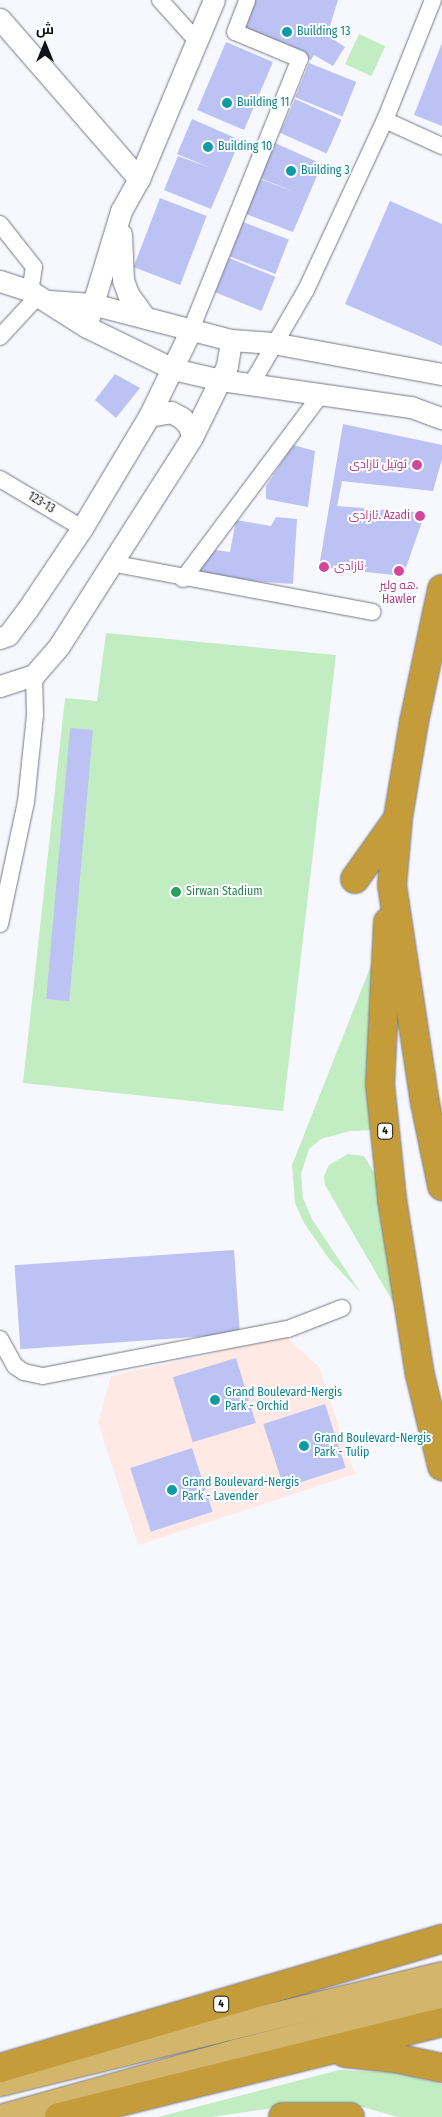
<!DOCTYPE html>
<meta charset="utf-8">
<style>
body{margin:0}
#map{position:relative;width:442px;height:2117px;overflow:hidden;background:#f7f8fe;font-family:"Fira Sans Condensed",Cairo,sans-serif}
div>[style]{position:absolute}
.commercial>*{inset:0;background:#fee9e4}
.green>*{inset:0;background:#c2ecc1;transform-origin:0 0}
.building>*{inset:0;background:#bcc2f3;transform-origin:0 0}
.roads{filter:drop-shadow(0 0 1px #767780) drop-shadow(0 0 1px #767780)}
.minor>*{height:16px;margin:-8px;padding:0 8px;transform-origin:8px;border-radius:8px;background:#fff}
.tertiary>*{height:21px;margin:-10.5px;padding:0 10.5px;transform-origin:10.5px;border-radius:10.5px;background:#fff}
.primary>*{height:26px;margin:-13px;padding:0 13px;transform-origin:13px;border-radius:13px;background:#d3b56b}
.trunk>*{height:28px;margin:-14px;padding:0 14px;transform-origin:14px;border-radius:14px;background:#c49c3a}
.dots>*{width:14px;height:14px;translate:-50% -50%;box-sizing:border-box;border:2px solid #fff;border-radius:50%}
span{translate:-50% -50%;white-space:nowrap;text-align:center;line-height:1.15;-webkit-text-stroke:4px #fff;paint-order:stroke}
.shield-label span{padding:1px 4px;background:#fff;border:1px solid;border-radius:4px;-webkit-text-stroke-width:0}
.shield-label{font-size:11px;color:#101114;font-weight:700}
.culture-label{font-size:12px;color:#0d838f}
.left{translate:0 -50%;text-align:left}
.hotel-label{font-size:12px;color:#b23c85}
.right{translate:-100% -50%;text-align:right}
.street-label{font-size:12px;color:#101114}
.leisure-label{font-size:12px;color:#27864d}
.north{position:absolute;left:20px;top:20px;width:50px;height:50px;-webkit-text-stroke:4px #fff;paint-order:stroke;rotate:0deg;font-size:14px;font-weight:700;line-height:20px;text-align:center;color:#101114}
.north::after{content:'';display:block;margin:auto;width:18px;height:22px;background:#101114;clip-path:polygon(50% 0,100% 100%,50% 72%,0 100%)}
</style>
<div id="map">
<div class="commercial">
<div style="clip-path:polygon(evenodd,286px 1337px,319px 1367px,355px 1474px,138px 1545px,98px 1423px,111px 1376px,286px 1337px,236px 1358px,256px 1423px,194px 1442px,236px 1358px,286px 1337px,325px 1404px,346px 1468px,284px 1488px,263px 1424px,325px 1404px,286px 1337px,192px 1448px,213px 1512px,151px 1532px,130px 1468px,192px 1448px)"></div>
</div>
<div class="green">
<div style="left:359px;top:34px;width:29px;height:33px;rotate:25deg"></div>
<div style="clip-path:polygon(106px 633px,336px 655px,283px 1111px,23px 1083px,65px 698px,97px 701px)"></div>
<div style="clip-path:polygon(376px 953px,378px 1130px,350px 1131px,321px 1139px,309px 1149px,301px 1174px,303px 1198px,312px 1219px,361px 1293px,330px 1260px,304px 1223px,295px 1203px,292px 1165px)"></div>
<div style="clip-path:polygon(348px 1154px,364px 1156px,375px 1174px,404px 1321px,325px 1185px,324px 1176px,329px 1165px)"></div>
<div style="clip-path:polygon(339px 2070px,399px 2073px,442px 2084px,442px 2117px,398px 2117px,359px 2106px,302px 2104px,211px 2117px,158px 2117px)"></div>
</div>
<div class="building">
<div style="clip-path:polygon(253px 0,338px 0,327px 35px,345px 47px,333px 66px,314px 55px,311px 60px,240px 30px)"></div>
<div style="left:226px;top:42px;width:51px;height:74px;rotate:23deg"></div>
<div style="clip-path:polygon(442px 43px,442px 126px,414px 115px)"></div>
<div style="left:309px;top:63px;width:51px;height:37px;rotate:22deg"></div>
<div style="left:295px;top:99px;width:51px;height:37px;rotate:24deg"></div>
<div style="clip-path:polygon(192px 119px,240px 140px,211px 209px,164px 190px,178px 156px,211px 168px,177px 154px)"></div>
<div style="clip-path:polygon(275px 143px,322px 164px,293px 232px,246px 214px,260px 179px,297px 193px,260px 178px)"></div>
<div style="left:160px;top:198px;width:50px;height:74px;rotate:21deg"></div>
<div style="clip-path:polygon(390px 201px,442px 224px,442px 346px,345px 304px)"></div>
<div style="left:243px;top:222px;width:49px;height:37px;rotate:21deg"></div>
<div style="left:229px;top:258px;width:50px;height:37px;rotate:22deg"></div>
<div style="clip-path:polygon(115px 374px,140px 388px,116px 418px,95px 400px)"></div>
<div style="clip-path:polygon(343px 424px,442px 445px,442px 459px,433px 491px,342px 481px,337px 506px,425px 513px,403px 576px,319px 567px)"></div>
<div style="clip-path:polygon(293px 445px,315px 451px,308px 507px,266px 499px,266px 486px)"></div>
<div style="clip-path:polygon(276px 517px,297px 519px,293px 584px,193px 577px,214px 550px,230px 552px,236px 520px,271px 526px)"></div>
<div style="left:70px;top:728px;width:23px;height:272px;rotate:5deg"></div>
<div style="left:234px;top:1250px;width:84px;height:220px;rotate:86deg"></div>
<div style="left:236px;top:1358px;width:68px;height:66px;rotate:73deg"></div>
<div style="left:325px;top:1404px;width:67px;height:65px;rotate:72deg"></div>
<div style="left:192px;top:1448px;width:67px;height:65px;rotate:72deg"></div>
</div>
<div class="roads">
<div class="minor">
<div style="left:160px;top:0;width:55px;rotate:47.9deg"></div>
<div style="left:385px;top:120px;width:63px;rotate:24.5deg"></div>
<div style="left:0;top:224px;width:55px;rotate:51.7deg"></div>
<div style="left:34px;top:267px;width:24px;rotate:99deg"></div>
<div style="left:190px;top:332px;width:294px;rotate:-68.1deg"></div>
<div style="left:300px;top:59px;width:70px;rotate:-157.4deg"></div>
<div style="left:235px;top:32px;width:34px;rotate:-69deg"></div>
<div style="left:0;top:337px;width:56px;rotate:-47.2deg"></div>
<div style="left:252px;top:383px;width:108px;rotate:-59.9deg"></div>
<div style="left:306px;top:290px;width:187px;rotate:-65.1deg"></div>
<div style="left:385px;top:120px;width:129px;rotate:-68.2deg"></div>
<div style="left:0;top:479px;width:96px;rotate:30.9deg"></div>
<div style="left:111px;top:563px;width:266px;rotate:10.6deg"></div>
<div style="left:183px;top:579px;width:232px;rotate:-53.2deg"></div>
<div style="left:0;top:924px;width:125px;rotate:-78deg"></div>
<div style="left:26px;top:802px;width:87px;rotate:-84.1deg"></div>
<div style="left:35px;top:715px;width:40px;rotate:-91.4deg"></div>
<div style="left:0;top:1339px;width:31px;rotate:61deg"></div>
<div style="left:15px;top:1366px;width:11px;rotate:34deg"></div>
<div style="left:24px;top:1372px;width:19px;rotate:12deg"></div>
<div style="left:43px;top:1376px;width:249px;rotate:-10.9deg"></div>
<div style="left:288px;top:1329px;width:58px;rotate:-21.3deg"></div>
</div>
<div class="tertiary">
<div style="left:0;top:19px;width:212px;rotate:49deg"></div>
<div style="left:121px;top:234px;width:46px;rotate:87.5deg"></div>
<div style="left:123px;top:280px;width:15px;rotate:70deg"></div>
<div style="left:128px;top:294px;width:29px;rotate:54deg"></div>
<div style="left:0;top:281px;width:32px;rotate:18deg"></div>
<div style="left:30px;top:291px;width:67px;rotate:32.3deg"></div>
<div style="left:87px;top:327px;width:96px;rotate:26deg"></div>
<div style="left:173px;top:369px;width:49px;rotate:12.9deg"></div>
<div style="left:221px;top:380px;width:192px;rotate:8.1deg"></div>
<div style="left:411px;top:407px;width:33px;rotate:20deg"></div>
<div style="left:49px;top:301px;width:43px;rotate:4deg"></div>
<div style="left:92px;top:304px;width:144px;rotate:14.5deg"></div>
<div style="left:231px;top:340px;width:42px;rotate:4.1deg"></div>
<div style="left:273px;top:343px;width:172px;rotate:10.4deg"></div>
<div style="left:89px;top:317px;width:111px;rotate:-73.2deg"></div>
<div style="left:121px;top:211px;width:37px;rotate:-61deg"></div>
<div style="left:139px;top:179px;width:194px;rotate:-67.3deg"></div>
<div style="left:149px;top:416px;width:22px;rotate:-10deg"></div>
<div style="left:171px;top:412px;width:13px;rotate:29deg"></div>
<div style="left:182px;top:418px;width:11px;rotate:49deg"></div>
<div style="left:189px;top:426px;width:11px;rotate:75deg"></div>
<div style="left:0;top:638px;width:9px;rotate:-21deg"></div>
<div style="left:8px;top:635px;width:31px;rotate:-53deg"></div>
<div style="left:27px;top:610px;width:99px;rotate:-56.1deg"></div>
<div style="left:82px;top:528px;width:131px;rotate:-59.1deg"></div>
<div style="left:149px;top:416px;width:93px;rotate:-64deg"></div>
<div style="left:0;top:686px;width:36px;rotate:-18deg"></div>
<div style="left:34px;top:675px;width:38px;rotate:-49deg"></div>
<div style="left:59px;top:646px;width:248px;rotate:-57.5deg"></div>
<div style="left:192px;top:437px;width:79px;rotate:-63.8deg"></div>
<div style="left:227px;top:366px;width:26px;rotate:-81deg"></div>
</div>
<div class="primary">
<div style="left:0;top:2083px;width:455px;rotate:-13.7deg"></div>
<div style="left:4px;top:2117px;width:243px;rotate:-15.5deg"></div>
<div style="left:238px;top:2052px;width:211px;rotate:-14.3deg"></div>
</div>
<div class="trunk">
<div style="left:442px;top:589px;width:136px;rotate:101.9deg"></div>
<div style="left:414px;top:722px;width:97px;rotate:99.5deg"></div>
<div style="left:398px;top:818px;width:67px;rotate:95.1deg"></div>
<div style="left:392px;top:885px;width:220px;rotate:81.4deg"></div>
<div style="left:425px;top:1103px;width:85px;rotate:78.4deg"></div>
<div style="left:355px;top:879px;width:72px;rotate:-54.6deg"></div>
<div style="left:388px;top:922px;width:162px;rotate:92.8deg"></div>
<div style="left:380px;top:1084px;width:116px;rotate:84deg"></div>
<div style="left:392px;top:1199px;width:178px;rotate:81deg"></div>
<div style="left:420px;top:1375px;width:94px;rotate:76.4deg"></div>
<div style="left:345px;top:2053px;width:55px;rotate:6.2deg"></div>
<div style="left:400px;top:2059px;width:43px;rotate:12.1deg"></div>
<div style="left:0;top:2068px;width:460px;rotate:-16.3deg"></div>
<div style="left:59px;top:2117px;width:395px;rotate:-13.9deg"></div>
<div style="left:283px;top:2117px;width:67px"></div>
</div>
</div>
<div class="dots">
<div style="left:287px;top:32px;background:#0f9aa8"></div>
<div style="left:227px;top:103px;background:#0f9aa8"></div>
<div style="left:208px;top:147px;background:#0f9aa8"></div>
<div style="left:291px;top:171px;background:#0f9aa8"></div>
<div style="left:417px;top:465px;background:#d1479c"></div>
<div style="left:420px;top:516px;background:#d1479c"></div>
<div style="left:324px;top:567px;background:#d1479c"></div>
<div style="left:399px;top:571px;background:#d1479c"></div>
<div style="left:176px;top:892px;background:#2e9e5b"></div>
<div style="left:215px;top:1400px;background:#0f9aa8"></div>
<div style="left:304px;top:1446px;background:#0f9aa8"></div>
<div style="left:172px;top:1490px;background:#0f9aa8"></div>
</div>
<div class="shield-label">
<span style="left:385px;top:1131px">4</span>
<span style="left:221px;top:2004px">4</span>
</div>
<div class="culture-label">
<span class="left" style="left:297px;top:32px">Building 13</span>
<span class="left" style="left:237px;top:103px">Building 11</span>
<span class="left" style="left:218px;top:147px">Building 10</span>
<span class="left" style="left:301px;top:171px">Building 3</span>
<span class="left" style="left:225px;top:1400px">Grand Boulevard-Nergis<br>Park - Orchid</span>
<span class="left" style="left:314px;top:1446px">Grand Boulevard-Nergis<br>Park - Tulip</span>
<span class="left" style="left:182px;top:1490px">Grand Boulevard-Nergis<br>Park - Lavender</span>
</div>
<div class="hotel-label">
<span class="right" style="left:407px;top:465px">ئوتیل ئازادی</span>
<span class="right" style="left:410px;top:516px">ئازادى. Azadi</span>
<span class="left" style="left:334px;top:567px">ئازادی</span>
<span style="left:399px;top:593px">هه ولير.<br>Hawler</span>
</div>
<div class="street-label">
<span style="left:41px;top:503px;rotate:31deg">123-13</span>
</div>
<div class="leisure-label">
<span class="left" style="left:186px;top:892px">Sirwan Stadium</span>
</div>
<div class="north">ش</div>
</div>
